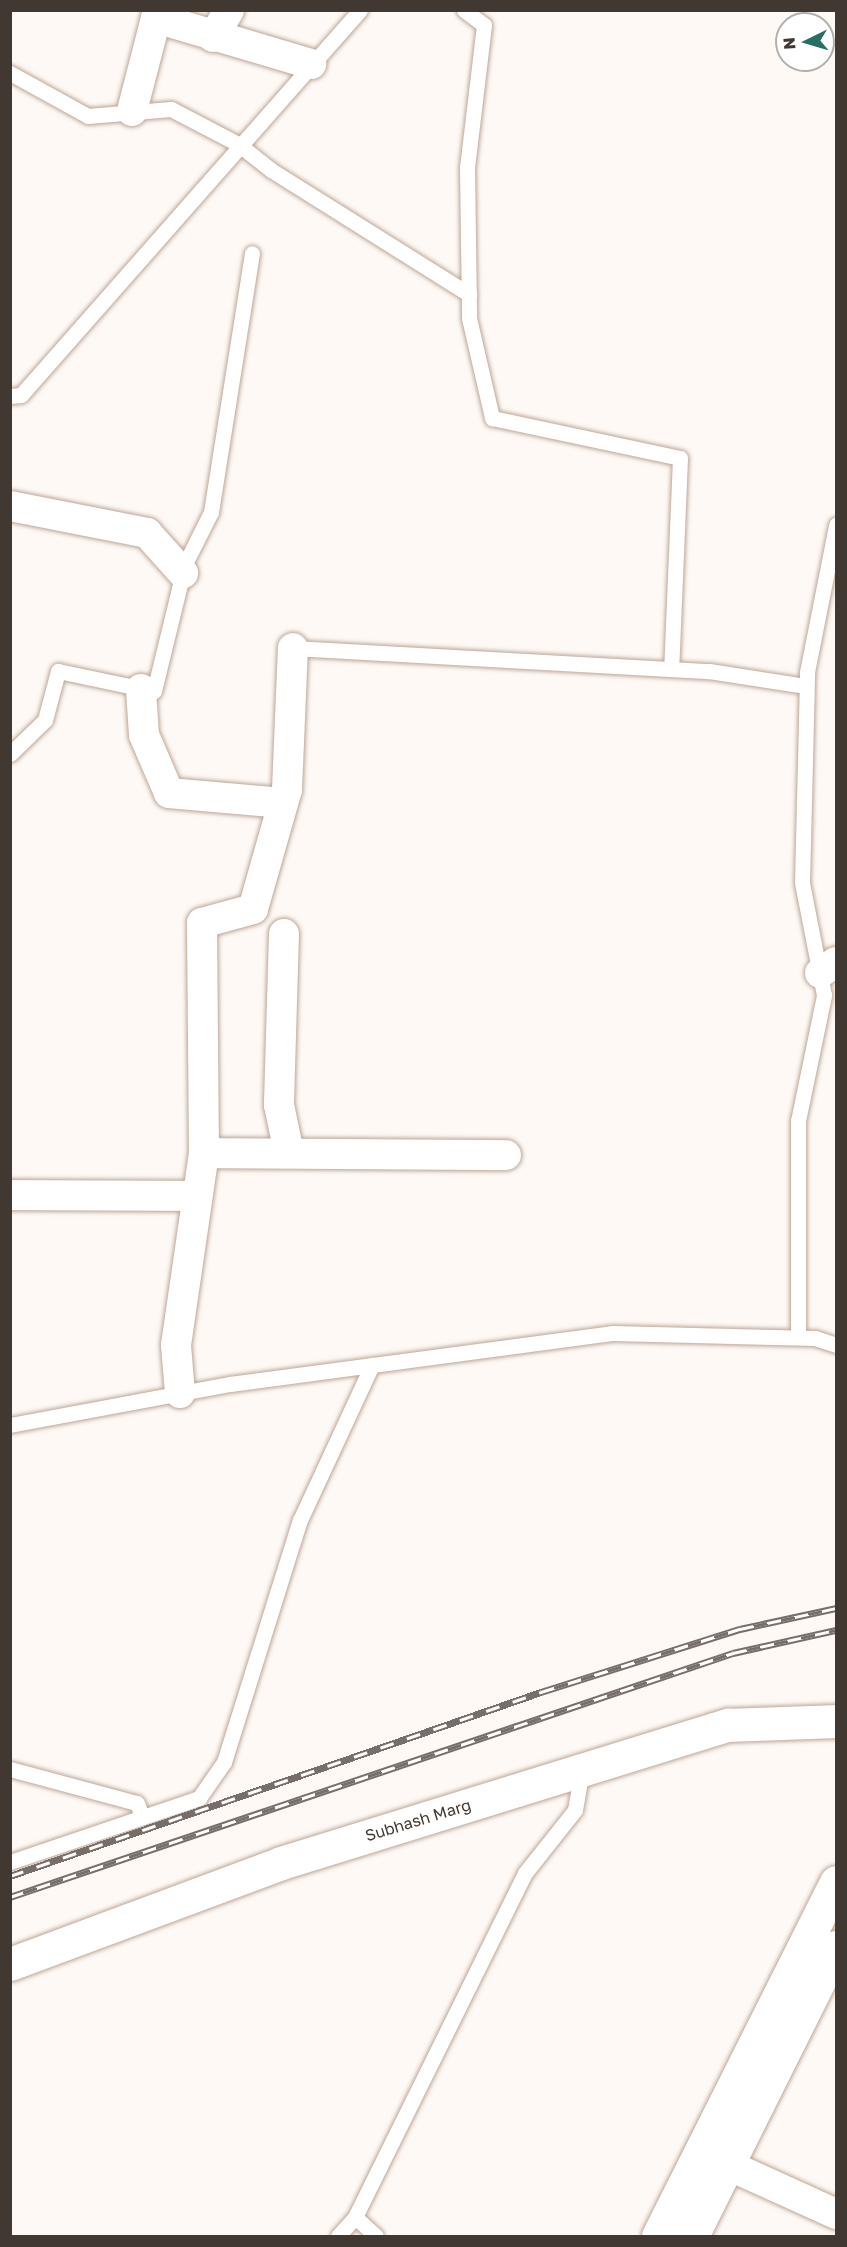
<!DOCTYPE html>
<style>
body{margin:0}
#map{position:relative;width:847px;height:2247px;overflow:hidden;background:#fef9f5;font-family:"Golos Text",sans-serif}
div>[style]{position:absolute}
.roads{filter:drop-shadow(0 0 2px #bda595) drop-shadow(0 0 2px #bda595)}
.service>*{height:15px;margin:-7.5px;padding:0 7.5px;transform-origin:7.5px;border-radius:7.5px;background:#fff}
.minor>*{height:30px;margin:-15px;padding:0 15px;transform-origin:15px;border-radius:15px;background:#fff}
.tertiary>*{height:33px;margin:-16.5px;padding:0 16.5px;transform-origin:16.5px;border-radius:16.5px;background:#fff}
.secondary>*{height:33px;margin:-16.5px;padding:0 16.5px;transform-origin:16.5px;border-radius:16.5px;background:#fff}
.rail>*{height:7px;margin-top:-3.5px;transform-origin:0;background:repeating-linear-gradient(90deg,#fff 0 14px,#776e69 0 28px);box-sizing:border-box;border-block:2px solid #776e69}
span{translate:-50% -50%;white-space:nowrap;text-align:center;line-height:1.15;-webkit-text-stroke:6px #fff;paint-order:stroke}
.street-label{font-size:16px;color:#423832}
.frame{position:absolute;inset:0;border:12px solid #423832;pointer-events:none}
.north{position:absolute;left:775px;top:12px;width:60px;height:60px;box-sizing:border-box;background:#fff;border:2px solid #b3afad;border-radius:50%;rotate:265deg;font-size:16px;font-weight:700;line-height:24px;text-align:center;color:#423832}
.north::after{content:'';display:block;margin:auto;width:21px;height:27px;background:#276e64;clip-path:polygon(50% 0,100% 100%,50% 72%,0 100%)}
</style>
<div id="map">
<div class="roads">
<div class="service">
<div style="left:464px;top:10px;width:25px;rotate:37deg"></div>
<div style="left:484px;top:25px;width:143px;rotate:96.8deg"></div>
<div style="left:467px;top:167px;width:151px;rotate:89.2deg"></div>
<div style="left:469px;top:318px;width:103px;rotate:77deg"></div>
<div style="left:492px;top:418px;width:192px;rotate:12deg"></div>
<div style="left:680px;top:458px;width:211px;rotate:92.4deg"></div>
<div style="left:10px;top:73px;width:89px;rotate:28.9deg"></div>
<div style="left:88px;top:116px;width:83px;rotate:-4.8deg"></div>
<div style="left:171px;top:109px;width:76px;rotate:27.6deg"></div>
<div style="left:238px;top:144px;width:42px;rotate:38.2deg"></div>
<div style="left:271px;top:170px;width:234px;rotate:32.1deg"></div>
<div style="left:10px;top:396px;width:11px;rotate:-5deg"></div>
<div style="left:21px;top:395px;width:513px;rotate:-48.64deg"></div>
<div style="left:293px;top:648px;width:417px;rotate:3.2deg"></div>
<div style="left:709px;top:671px;width:98px;rotate:8.8deg"></div>
<div style="left:10px;top:754px;width:49px;rotate:-44.2deg"></div>
<div style="left:45px;top:720px;width:51px;rotate:-75.1deg"></div>
<div style="left:58px;top:671px;width:98px;rotate:11.8deg"></div>
<div style="left:154px;top:691px;width:131px;rotate:-76.3deg"></div>
<div style="left:185px;top:564px;width:58px;rotate:-63.4deg"></div>
<div style="left:211px;top:512px;width:262px;rotate:-81deg"></div>
<div style="left:798px;top:1337px;width:216px;rotate:-90deg"></div>
<div style="left:798px;top:1121px;width:129px;rotate:-78.3deg"></div>
<div style="left:824px;top:995px;width:114px;rotate:-101.1deg"></div>
<div style="left:802px;top:883px;width:211px;rotate:-88.6deg"></div>
<div style="left:807px;top:672px;width:150px;rotate:-78.8deg"></div>
<div style="left:10px;top:1425px;width:224px;rotate:-10.6deg"></div>
<div style="left:230px;top:1384px;width:385px;rotate:-7.6deg"></div>
<div style="left:612px;top:1333px;width:203px;rotate:1.4deg"></div>
<div style="left:815px;top:1338px;width:22px;rotate:18deg"></div>
<div style="left:10px;top:1769px;width:131px;rotate:15deg"></div>
<div style="left:137px;top:1803px;width:15px;rotate:70deg"></div>
<div style="left:10px;top:1862px;width:200px;rotate:-18.7deg"></div>
<div style="left:199px;top:1798px;width:44px;rotate:-55.2deg"></div>
<div style="left:224px;top:1762px;width:254px;rotate:-72.6deg"></div>
<div style="left:300px;top:1520px;width:171px;rotate:-65.1deg"></div>
<div style="left:355px;top:2217px;width:28px;rotate:42deg"></div>
<div style="left:338px;top:2236px;width:25px;rotate:-48deg"></div>
<div style="left:355px;top:2217px;width:384px;rotate:-63.7deg"></div>
<div style="left:525px;top:1873px;width:80px;rotate:-51.6deg"></div>
<div style="left:575px;top:1810px;width:41px;rotate:-80.1deg"></div>
</div>
<div class="minor">
<div style="left:213px;top:37px;width:31px;rotate:-59deg"></div>
<div style="left:132px;top:111px;width:96px;rotate:-75.5deg"></div>
<div style="left:156px;top:18px;width:162px;rotate:16.5deg"></div>
<div style="left:10px;top:506px;width:140px;rotate:11.1deg"></div>
<div style="left:147px;top:533px;width:54px;rotate:48deg"></div>
<div style="left:141px;top:689px;width:46px;rotate:86.3deg"></div>
<div style="left:144px;top:735px;width:63px;rotate:66.7deg"></div>
<div style="left:169px;top:793px;width:114px;rotate:5deg"></div>
<div style="left:284px;top:934px;width:171px;rotate:91.7deg"></div>
<div style="left:279px;top:1105px;width:49px;rotate:78.2deg"></div>
<div style="left:820px;top:973px;width:19px;rotate:-35deg"></div>
<div style="left:204px;top:1153px;width:302px;rotate:0.4deg"></div>
<div style="left:10px;top:1195px;width:187px;rotate:0.3deg"></div>
<div style="left:180px;top:1393px;width:48px;rotate:-94.8deg"></div>
<div style="left:176px;top:1345px;width:194px;rotate:-81.7deg"></div>
<div style="left:204px;top:1153px;width:230px;rotate:-90.5deg"></div>
<div style="left:202px;top:923px;width:53px;rotate:-15.4deg"></div>
<div style="left:253px;top:909px;width:124px;rotate:-74.1deg"></div>
<div style="left:287px;top:790px;width:142px;rotate:-87.6deg"></div>
<div style="left:728px;top:2165px;width:119px;rotate:24.4deg"></div>
</div>
<div class="tertiary">
<div style="left:658px;top:2236px;width:396px;rotate:-63.3deg"></div>
<div style="left:692px;top:2236px;width:323px;rotate:-63.5deg"></div>
</div>
<div class="secondary">
<div style="left:10px;top:1964px;width:289px;rotate:-20.4deg"></div>
<div style="left:281px;top:1863px;width:468px;rotate:-17.2deg"></div>
<div style="left:728px;top:1725px;width:108px;rotate:-2.1deg"></div>
</div>
</div>
<div class="rail">
<div style="left:10px;top:1876px;width:562px;rotate:-19.11deg"></div>
<div style="left:541px;top:1692px;width:209px;rotate:-17.6deg"></div>
<div style="left:740px;top:1629px;width:98px;rotate:-12.3deg"></div>
<div style="left:10px;top:1897px;width:763px;rotate:-18.65deg"></div>
<div style="left:733px;top:1653px;width:106px;rotate:-12.6deg"></div>
</div>
<div class="street-label">
<span style="left:418px;top:1820px;rotate:-17deg">Subhash Marg</span>
</div>
<div class="frame"></div>
<div class="north">N</div>
</div>
